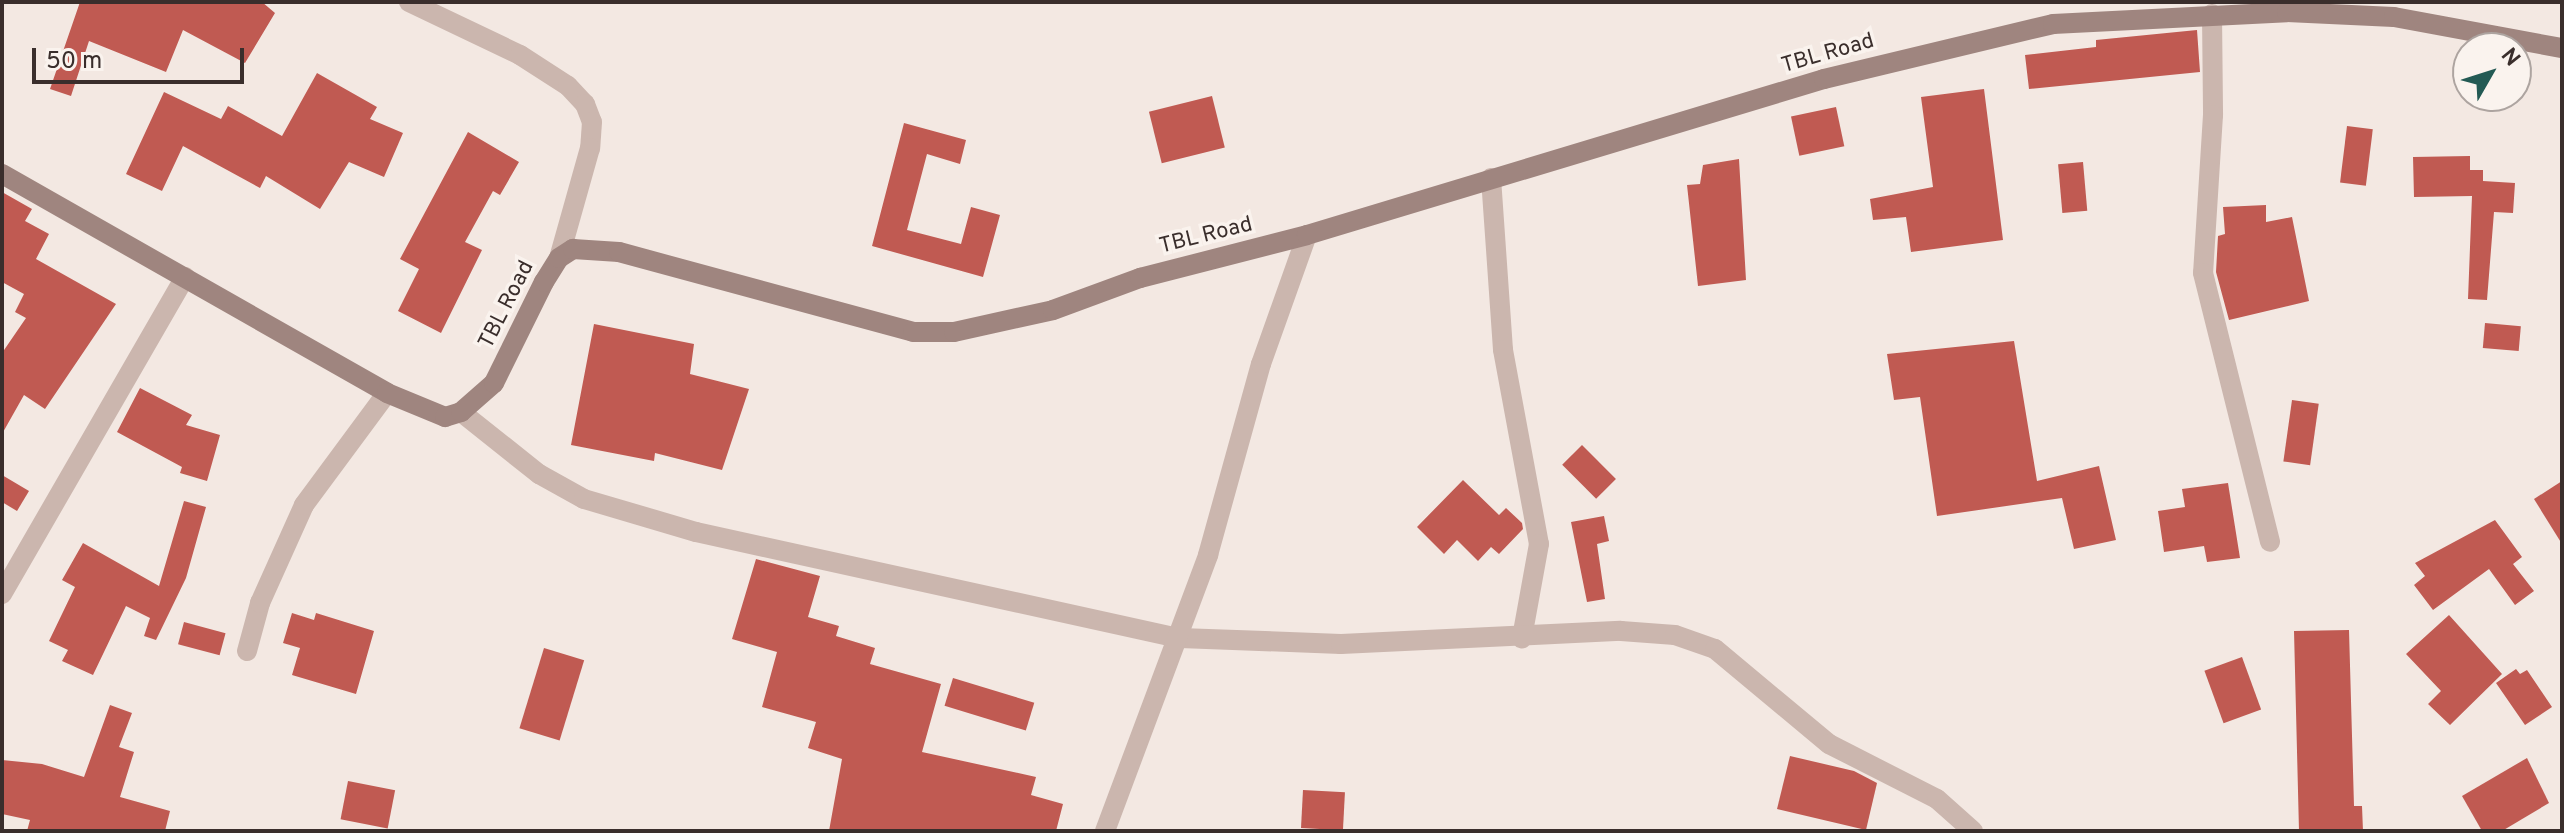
<!DOCTYPE html>
<style>
body{margin:0}
#map{position:relative;width:2564px;height:833px;overflow:hidden;background:#f3e8e2;font-family:Overpass,sans-serif}
div>[style]{position:absolute}
.building>*{inset:0;background:#c05a52;transform-origin:0 0}
.street>*{height:20px;margin:-10px;padding:0 10px;transform-origin:10px;border-radius:10px;background:#cbb6ae}
.secondary>*{height:20px;margin:-10px;padding:0 10px;transform-origin:10px;border-radius:10px;background:#9f857f}
span{translate:-50% -50%;white-space:nowrap;text-align:center;line-height:1.15;-webkit-text-stroke:7px #faf3ee;paint-order:stroke}
.street-label{font-size:22px;color:#3a2e2c}
.frame{position:absolute;inset:0;border:4px solid #3a2e2c;pointer-events:none}
.north{position:absolute;left:2452px;top:32px;width:80px;height:80px;box-sizing:border-box;background:#faf3ee;border:2px solid #ada4a0;border-radius:50%;rotate:51deg;font-size:22px;font-weight:700;line-height:32px;text-align:center;color:#3a2e2c}
.north::after{content:'';display:block;margin:auto;width:28px;height:36px;background:#235a54;clip-path:polygon(50% 0,100% 100%,50% 72%,0 100%)}
.scale{position:absolute;left:32px;top:48px;width:212px;height:36px;box-sizing:border-box;border:4px solid #3a2e2c;border-top:0;padding-left:10px;font-size:24px;line-height:28px;white-space:nowrap;color:#3a2e2c;-webkit-text-stroke:6px #faf3ee;paint-order:stroke}
</style>
<div id="map">
<div class="building">
<div style="clip-path:polygon(80px 2px,262px 2px,275px 13px,245px 63px,183px 30px,166px 72px,89px 41px,71px 96px,50px 89px)"></div>
<div style="clip-path:polygon(2197px 30px,2200px 72px,2029px 89px,2025px 55px,2096px 47px,2096px 40px)"></div>
<div style="clip-path:polygon(317px 73px,377px 107px,370px 119px,403px 133px,384px 177px,349px 162px,320px 209px,266px 176px,260px 188px,183px 146px,162px 191px,126px 174px,164px 92px,221px 119px,228px 106px,282px 136px)"></div>
<div style="clip-path:polygon(1984px 89px,2003px 240px,1911px 252px,1906px 217px,1873px 220px,1870px 199px,1933px 187px,1921px 97px)"></div>
<div style="left:1212px;top:96px;width:53px;height:65px;rotate:76deg"></div>
<div style="left:1836px;top:107px;width:40px;height:46px;rotate:78deg"></div>
<div style="clip-path:polygon(904px 123px,966px 140px,960px 164px,927px 154px,907px 230px,961px 244px,971px 207px,1000px 215px,983px 277px,872px 246px)"></div>
<div style="left:2347px;top:126px;width:26px;height:57px;rotate:7deg"></div>
<div style="clip-path:polygon(468px 132px,519px 162px,500px 195px,493px 191px,465px 242px,482px 250px,441px 333px,398px 311px,419px 269px,400px 259px)"></div>
<div style="clip-path:polygon(2470px 156px,2470px 170px,2483px 170px,2483px 181px,2515px 183px,2513px 213px,2494px 212px,2487px 300px,2468px 299px,2472px 196px,2414px 197px,2413px 157px)"></div>
<div style="clip-path:polygon(1739px 159px,1746px 280px,1698px 286px,1687px 185px,1700px 184px,1703px 165px)"></div>
<div style="left:2083px;top:162px;width:49px;height:25px;rotate:85deg"></div>
<div style="clip-path:polygon(2px 192px,32px 209px,25px 221px,49px 234px,36px 259px,116px 304px,45px 409px,24px 395px,2px 434px,2px 353px,26px 318px,15px 312px,24px 294px,2px 282px)"></div>
<div style="clip-path:polygon(2266px 205px,2266px 222px,2292px 217px,2309px 301px,2229px 320px,2216px 272px,2218px 236px,2225px 234px,2223px 207px)"></div>
<div style="left:2485px;top:323px;width:36px;height:25px;rotate:5deg"></div>
<div style="clip-path:polygon(594px 324px,694px 344px,690px 374px,749px 389px,722px 470px,655px 453px,654px 461px,571px 445px)"></div>
<div style="clip-path:polygon(2014px 341px,2037px 481px,2099px 466px,2116px 540px,2074px 549px,2062px 498px,1937px 516px,1920px 397px,1894px 400px,1887px 354px)"></div>
<div style="clip-path:polygon(140px 388px,192px 415px,186px 425px,220px 435px,207px 481px,180px 473px,182px 467px,117px 432px)"></div>
<div style="left:2292px;top:400px;width:27px;height:62px;rotate:8deg"></div>
<div style="left:1582px;top:445px;width:48px;height:28px;rotate:45deg"></div>
<div style="clip-path:polygon(2px 475px,29px 491px,17px 511px,2px 502px)"></div>
<div style="clip-path:polygon(1463px 480px,1499px 515px,1506px 508px,1522px 523px,1523px 529px,1499px 554px,1491px 547px,1478px 561px,1457px 540px,1444px 554px,1417px 527px)"></div>
<div style="clip-path:polygon(2562px 481px,2562px 544px,2534px 499px)"></div>
<div style="clip-path:polygon(2228px 483px,2240px 558px,2207px 562px,2204px 546px,2164px 552px,2158px 511px,2185px 507px,2182px 489px)"></div>
<div style="clip-path:polygon(184px 501px,206px 507px,186px 578px,156px 640px,144px 636px,150px 618px,126px 606px,93px 675px,62px 661px,68px 650px,49px 641px,75px 587px,62px 580px,83px 543px,159px 586px)"></div>
<div style="clip-path:polygon(1604px 516px,1609px 541px,1597px 544px,1605px 599px,1587px 602px,1571px 522px)"></div>
<div style="clip-path:polygon(2495px 520px,2522px 557px,2513px 564px,2534px 591px,2515px 605px,2489px 569px,2433px 610px,2414px 585px,2425px 576px,2415px 563px)"></div>
<div style="clip-path:polygon(756px 559px,820px 576px,808px 617px,839px 626px,836px 636px,875px 648px,870px 664px,941px 684px,922px 752px,1036px 777px,1031px 795px,1063px 804px,1056px 831px,829px 831px,842px 759px,808px 748px,816px 722px,762px 707px,777px 652px,732px 639px)"></div>
<div style="clip-path:polygon(292px 613px,314px 620px,316px 613px,374px 631px,356px 694px,292px 675px,300px 648px,283px 643px)"></div>
<div style="clip-path:polygon(2449px 615px,2502px 674px,2450px 725px,2428px 704px,2441px 691px,2406px 654px)"></div>
<div style="left:184px;top:622px;width:43px;height:23px;rotate:15deg"></div>
<div style="clip-path:polygon(2349px 630px,2354px 806px,2362px 806px,2363px 831px,2299px 831px,2294px 631px)"></div>
<div style="left:544px;top:648px;width:42px;height:84px;rotate:17deg"></div>
<div style="left:2242px;top:657px;width:56px;height:40px;rotate:70deg"></div>
<div style="clip-path:polygon(2516px 669px,2520px 674px,2527px 670px,2552px 707px,2525px 725px,2496px 683px)"></div>
<div style="left:953px;top:678px;width:85px;height:29px;rotate:17deg"></div>
<div style="clip-path:polygon(110px 705px,132px 713px,119px 747px,134px 752px,120px 797px,170px 811px,165px 831px,27px 831px,30px 820px,2px 814px,2px 760px,42px 764px,84px 777px)"></div>
<div style="clip-path:polygon(1790px 756px,1854px 771px,1877px 783px,1866px 830px,1777px 809px)"></div>
<div style="clip-path:polygon(2527px 758px,2549px 803px,2502px 831px,2482px 831px,2462px 796px)"></div>
<div style="left:348px;top:781px;width:48px;height:39px;rotate:11deg"></div>
<div style="left:1303px;top:790px;width:42px;height:38px;rotate:3deg"></div>
</div>
<div class="street">
<div style="left:409px;top:2px;width:123px;rotate:25.5deg"></div>
<div style="left:520px;top:55px;width:57px;rotate:32.9deg"></div>
<div style="left:568px;top:86px;width:25px;rotate:47deg"></div>
<div style="left:585px;top:104px;width:19px;rotate:69deg"></div>
<div style="left:592px;top:122px;width:26px;rotate:94deg"></div>
<div style="left:590px;top:148px;width:114px;rotate:105.7deg"></div>
<div style="left:2212px;top:14px;width:101px;rotate:89.4deg"></div>
<div style="left:2213px;top:115px;width:158px;rotate:93.6deg"></div>
<div style="left:2203px;top:273px;width:277px;rotate:76deg"></div>
<div style="left:1491px;top:178px;width:172px;rotate:86deg"></div>
<div style="left:1503px;top:350px;width:197px;rotate:79.5deg"></div>
<div style="left:1539px;top:544px;width:96px;rotate:100.3deg"></div>
<div style="left:461px;top:412px;width:100px;rotate:38.5deg"></div>
<div style="left:539px;top:474px;width:51px;rotate:29.1deg"></div>
<div style="left:584px;top:499px;width:117px;rotate:16.4deg"></div>
<div style="left:696px;top:532px;width:495px;rotate:12.4deg"></div>
<div style="left:1180px;top:638px;width:161px;rotate:2.1deg"></div>
<div style="left:1341px;top:644px;width:280px;rotate:-2.7deg"></div>
<div style="left:1621px;top:631px;width:54px;rotate:4.2deg"></div>
<div style="left:1675px;top:635px;width:42px;rotate:19.3deg"></div>
<div style="left:1715px;top:649px;width:148px;rotate:39.8deg"></div>
<div style="left:1829px;top:744px;width:121px;rotate:27deg"></div>
<div style="left:1937px;top:799px;width:48px;rotate:41.6deg"></div>
<div style="left:2px;top:594px;width:366px;rotate:-60deg"></div>
<div style="left:247px;top:651px;width:50px;rotate:-74.8deg"></div>
<div style="left:260px;top:603px;width:107px;rotate:-65.8deg"></div>
<div style="left:304px;top:505px;width:139px;rotate:-53.5deg"></div>
<div style="left:1105px;top:831px;width:295px;rotate:-69.5deg"></div>
<div style="left:1208px;top:555px;width:198px;rotate:-74.5deg"></div>
<div style="left:1261px;top:364px;width:137px;rotate:-70.4deg"></div>
</div>
<div class="secondary">
<div style="left:2px;top:174px;width:443px;rotate:29.6deg"></div>
<div style="left:387px;top:393px;width:63px;rotate:22.5deg"></div>
<div style="left:445px;top:417px;width:17px;rotate:-17deg"></div>
<div style="left:461px;top:412px;width:44px;rotate:-41.3deg"></div>
<div style="left:494px;top:383px;width:113px;rotate:-63.7deg"></div>
<div style="left:544px;top:282px;width:28px;rotate:-58deg"></div>
<div style="left:559px;top:258px;width:17px;rotate:-33deg"></div>
<div style="left:573px;top:249px;width:46px;rotate:3.7deg"></div>
<div style="left:619px;top:252px;width:305px;rotate:15.2deg"></div>
<div style="left:913px;top:332px;width:41px"></div>
<div style="left:954px;top:332px;width:101px;rotate:-12.5deg"></div>
<div style="left:1053px;top:310px;width:93px;rotate:-20.2deg"></div>
<div style="left:1140px;top:278px;width:172px;rotate:-14.4deg"></div>
<div style="left:1307px;top:235px;width:540px;rotate:-16.79deg"></div>
<div style="left:1824px;top:79px;width:236px;rotate:-13.5deg"></div>
<div style="left:2053px;top:24px;width:234px;rotate:-2.9deg"></div>
<div style="left:2287px;top:12px;width:107px;rotate:2.7deg"></div>
<div style="left:2394px;top:17px;width:171px;rotate:10.5deg"></div>
</div>
<div class="street-label">
<span style="left:1828px;top:54px;rotate:-16deg">TBL Road</span>
<span style="left:1206px;top:236px;rotate:-14deg">TBL Road</span>
<span style="left:507px;top:305px;rotate:-63deg">TBL Road</span>
</div>
<div class="frame"></div>
<div class="north">N</div>
<div class="scale">50 m</div>
</div>
